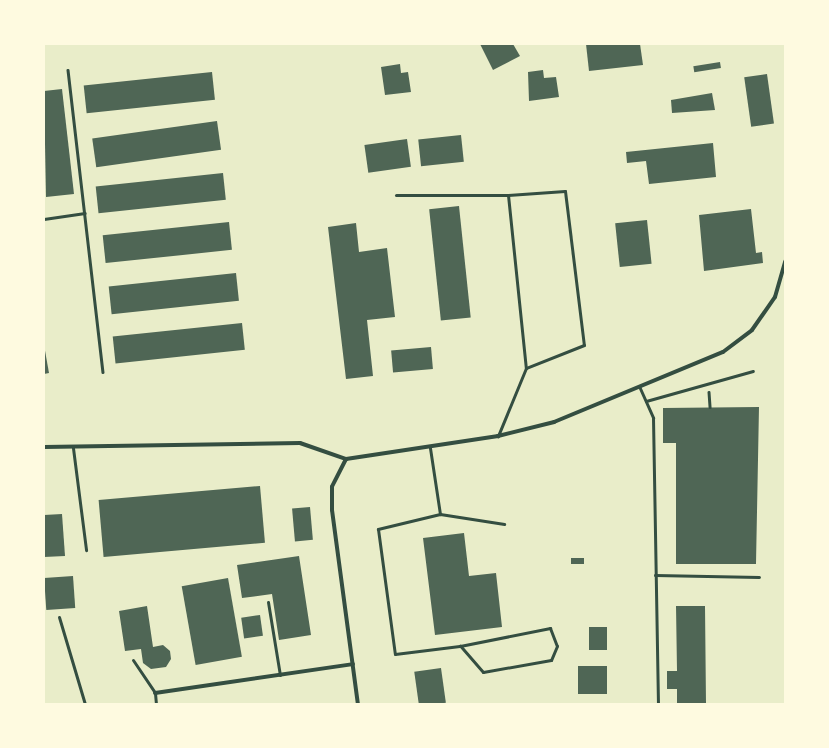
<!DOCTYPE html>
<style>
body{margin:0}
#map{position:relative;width:829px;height:748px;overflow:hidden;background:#e9edc9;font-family:"Public Sans",sans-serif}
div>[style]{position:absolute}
.building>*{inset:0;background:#4f6655;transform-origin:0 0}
.path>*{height:2.5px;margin:-1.25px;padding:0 1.25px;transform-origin:1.25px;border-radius:1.25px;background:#344e41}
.service>*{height:3px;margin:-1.5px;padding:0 1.5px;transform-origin:1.5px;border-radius:1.5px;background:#344e41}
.minor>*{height:4px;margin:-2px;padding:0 2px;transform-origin:2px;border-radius:2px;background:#344e41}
span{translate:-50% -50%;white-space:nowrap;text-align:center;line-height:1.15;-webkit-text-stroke:4px #fefae0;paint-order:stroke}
.frame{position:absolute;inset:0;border:45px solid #fefae0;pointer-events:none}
</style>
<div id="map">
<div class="building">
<div style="clip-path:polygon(480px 44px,513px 44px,520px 56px,493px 70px)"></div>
<div style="clip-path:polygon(586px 44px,640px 44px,643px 65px,589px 71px)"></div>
<div style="left:720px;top:62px;width:6px;height:27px;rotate:81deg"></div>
<div style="clip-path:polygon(400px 64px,401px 73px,408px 72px,411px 92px,385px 95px,381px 67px)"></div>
<div style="clip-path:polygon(543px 70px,544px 78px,556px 77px,559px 97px,529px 101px,528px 72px)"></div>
<div style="left:212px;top:72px;width:28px;height:129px;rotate:84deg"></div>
<div style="left:767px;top:74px;width:50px;height:23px;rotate:82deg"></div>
<div style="clip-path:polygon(62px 89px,74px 194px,46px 197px,44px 91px)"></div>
<div style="clip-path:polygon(712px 93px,715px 110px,672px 113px,671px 100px)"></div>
<div style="left:217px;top:121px;width:29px;height:126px;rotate:82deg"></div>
<div style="left:461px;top:135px;width:27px;height:43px;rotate:84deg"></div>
<div style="left:407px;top:139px;width:28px;height:43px;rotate:82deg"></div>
<div style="clip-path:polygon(713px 143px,716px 177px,649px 184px,646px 161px,627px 163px,626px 152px)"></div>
<div style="left:223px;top:173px;width:27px;height:128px;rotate:84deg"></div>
<div style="left:459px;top:206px;width:112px;height:30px;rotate:84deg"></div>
<div style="clip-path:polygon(751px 209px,756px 253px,762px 252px,763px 263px,704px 271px,699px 215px)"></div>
<div style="left:647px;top:220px;width:44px;height:32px;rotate:84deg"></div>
<div style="left:229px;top:222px;width:28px;height:127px;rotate:84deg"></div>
<div style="clip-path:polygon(356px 223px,359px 252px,387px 248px,395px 317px,367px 320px,373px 376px,346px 379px,328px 227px)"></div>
<div style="left:236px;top:273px;width:28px;height:128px;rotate:84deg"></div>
<div style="left:242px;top:323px;width:27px;height:130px;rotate:84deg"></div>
<div style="clip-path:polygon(44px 345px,49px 373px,44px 374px)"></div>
<div style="left:431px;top:347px;width:22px;height:40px;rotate:85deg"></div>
<div style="clip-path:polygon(759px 407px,756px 564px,676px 564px,676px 443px,663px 443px,663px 408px)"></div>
<div style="left:260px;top:486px;width:57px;height:162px;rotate:85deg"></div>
<div style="left:310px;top:507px;width:33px;height:18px;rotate:85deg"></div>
<div style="clip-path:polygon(62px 514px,65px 556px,44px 557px,44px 515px)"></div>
<div style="clip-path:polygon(464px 533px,469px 576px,496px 573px,502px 627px,435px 635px,423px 538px)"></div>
<div style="clip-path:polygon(299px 556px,311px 635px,279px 640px,272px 594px,242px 598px,237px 565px)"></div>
<div style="left:584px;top:558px;width:6px;height:13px;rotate:90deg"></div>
<div style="left:73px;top:576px;width:32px;height:29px;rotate:86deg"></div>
<div style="left:228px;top:578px;width:80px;height:47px;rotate:80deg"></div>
<div style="clip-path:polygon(147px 606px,153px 647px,163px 645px,170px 651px,171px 659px,166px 667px,151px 669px,143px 663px,141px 649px,125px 651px,119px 611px)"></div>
<div style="clip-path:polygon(676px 606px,705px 606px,706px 704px,677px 704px,677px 689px,667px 689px,667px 671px,677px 671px)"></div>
<div style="left:260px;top:615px;width:21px;height:19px;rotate:82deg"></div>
<div style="left:589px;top:627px;width:18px;height:23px"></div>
<div style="left:607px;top:666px;width:28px;height:29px;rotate:90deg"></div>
<div style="left:441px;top:668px;width:35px;height:27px;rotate:82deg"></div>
</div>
<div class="path">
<div style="left:68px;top:70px;width:304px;rotate:83.4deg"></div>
<div style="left:44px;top:219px;width:41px;rotate:-8.3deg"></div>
<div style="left:709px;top:392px;width:15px;rotate:86deg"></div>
</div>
<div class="service">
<div style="left:396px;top:195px;width:112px"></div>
<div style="left:508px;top:195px;width:174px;rotate:84.1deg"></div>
<div style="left:526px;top:368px;width:74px;rotate:112.4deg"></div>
<div style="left:508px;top:195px;width:57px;rotate:-4deg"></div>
<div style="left:565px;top:191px;width:155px;rotate:83deg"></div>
<div style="left:584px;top:345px;width:62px;rotate:158.4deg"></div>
<div style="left:639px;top:386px;width:35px;rotate:66deg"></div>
<div style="left:653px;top:418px;width:286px;rotate:89deg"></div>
<div style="left:646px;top:401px;width:111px;rotate:-15.7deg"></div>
<div style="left:73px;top:448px;width:103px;rotate:82.7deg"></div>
<div style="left:430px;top:448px;width:67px;rotate:81.4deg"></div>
<div style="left:440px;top:514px;width:64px;rotate:166.4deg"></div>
<div style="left:378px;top:529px;width:126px;rotate:82.3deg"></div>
<div style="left:395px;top:654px;width:65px;rotate:-7deg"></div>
<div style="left:440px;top:514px;width:65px;rotate:8.9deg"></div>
<div style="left:655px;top:575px;width:104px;rotate:1.1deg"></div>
<div style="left:268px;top:602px;width:74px;rotate:80.7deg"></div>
<div style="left:59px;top:617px;width:91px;rotate:73.4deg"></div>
<div style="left:550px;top:628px;width:19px;rotate:69deg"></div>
<div style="left:557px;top:646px;width:15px;rotate:113deg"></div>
<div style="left:551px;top:660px;width:69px;rotate:170deg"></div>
<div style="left:483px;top:672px;width:35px;rotate:-131deg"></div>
<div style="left:460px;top:646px;width:92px;rotate:-11.3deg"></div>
<div style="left:133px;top:660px;width:40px;rotate:56deg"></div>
<div style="left:155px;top:693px;width:11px;rotate:85deg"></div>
</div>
<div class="minor">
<div style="left:44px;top:447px;width:256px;rotate:-0.9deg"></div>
<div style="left:300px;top:443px;width:49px;rotate:19.2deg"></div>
<div style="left:346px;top:459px;width:154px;rotate:-8.6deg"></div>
<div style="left:498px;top:436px;width:58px;rotate:-14deg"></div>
<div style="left:554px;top:422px;width:183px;rotate:-22.5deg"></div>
<div style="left:723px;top:352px;width:36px;rotate:-37deg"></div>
<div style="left:752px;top:330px;width:40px;rotate:-55.1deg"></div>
<div style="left:775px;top:297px;width:37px;rotate:-74deg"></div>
<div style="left:346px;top:459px;width:31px;rotate:117deg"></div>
<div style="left:332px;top:487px;width:23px;rotate:90deg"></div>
<div style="left:332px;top:510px;width:196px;rotate:82.4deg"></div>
<div style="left:155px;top:693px;width:200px;rotate:-8.3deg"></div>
</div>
<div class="frame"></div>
</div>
